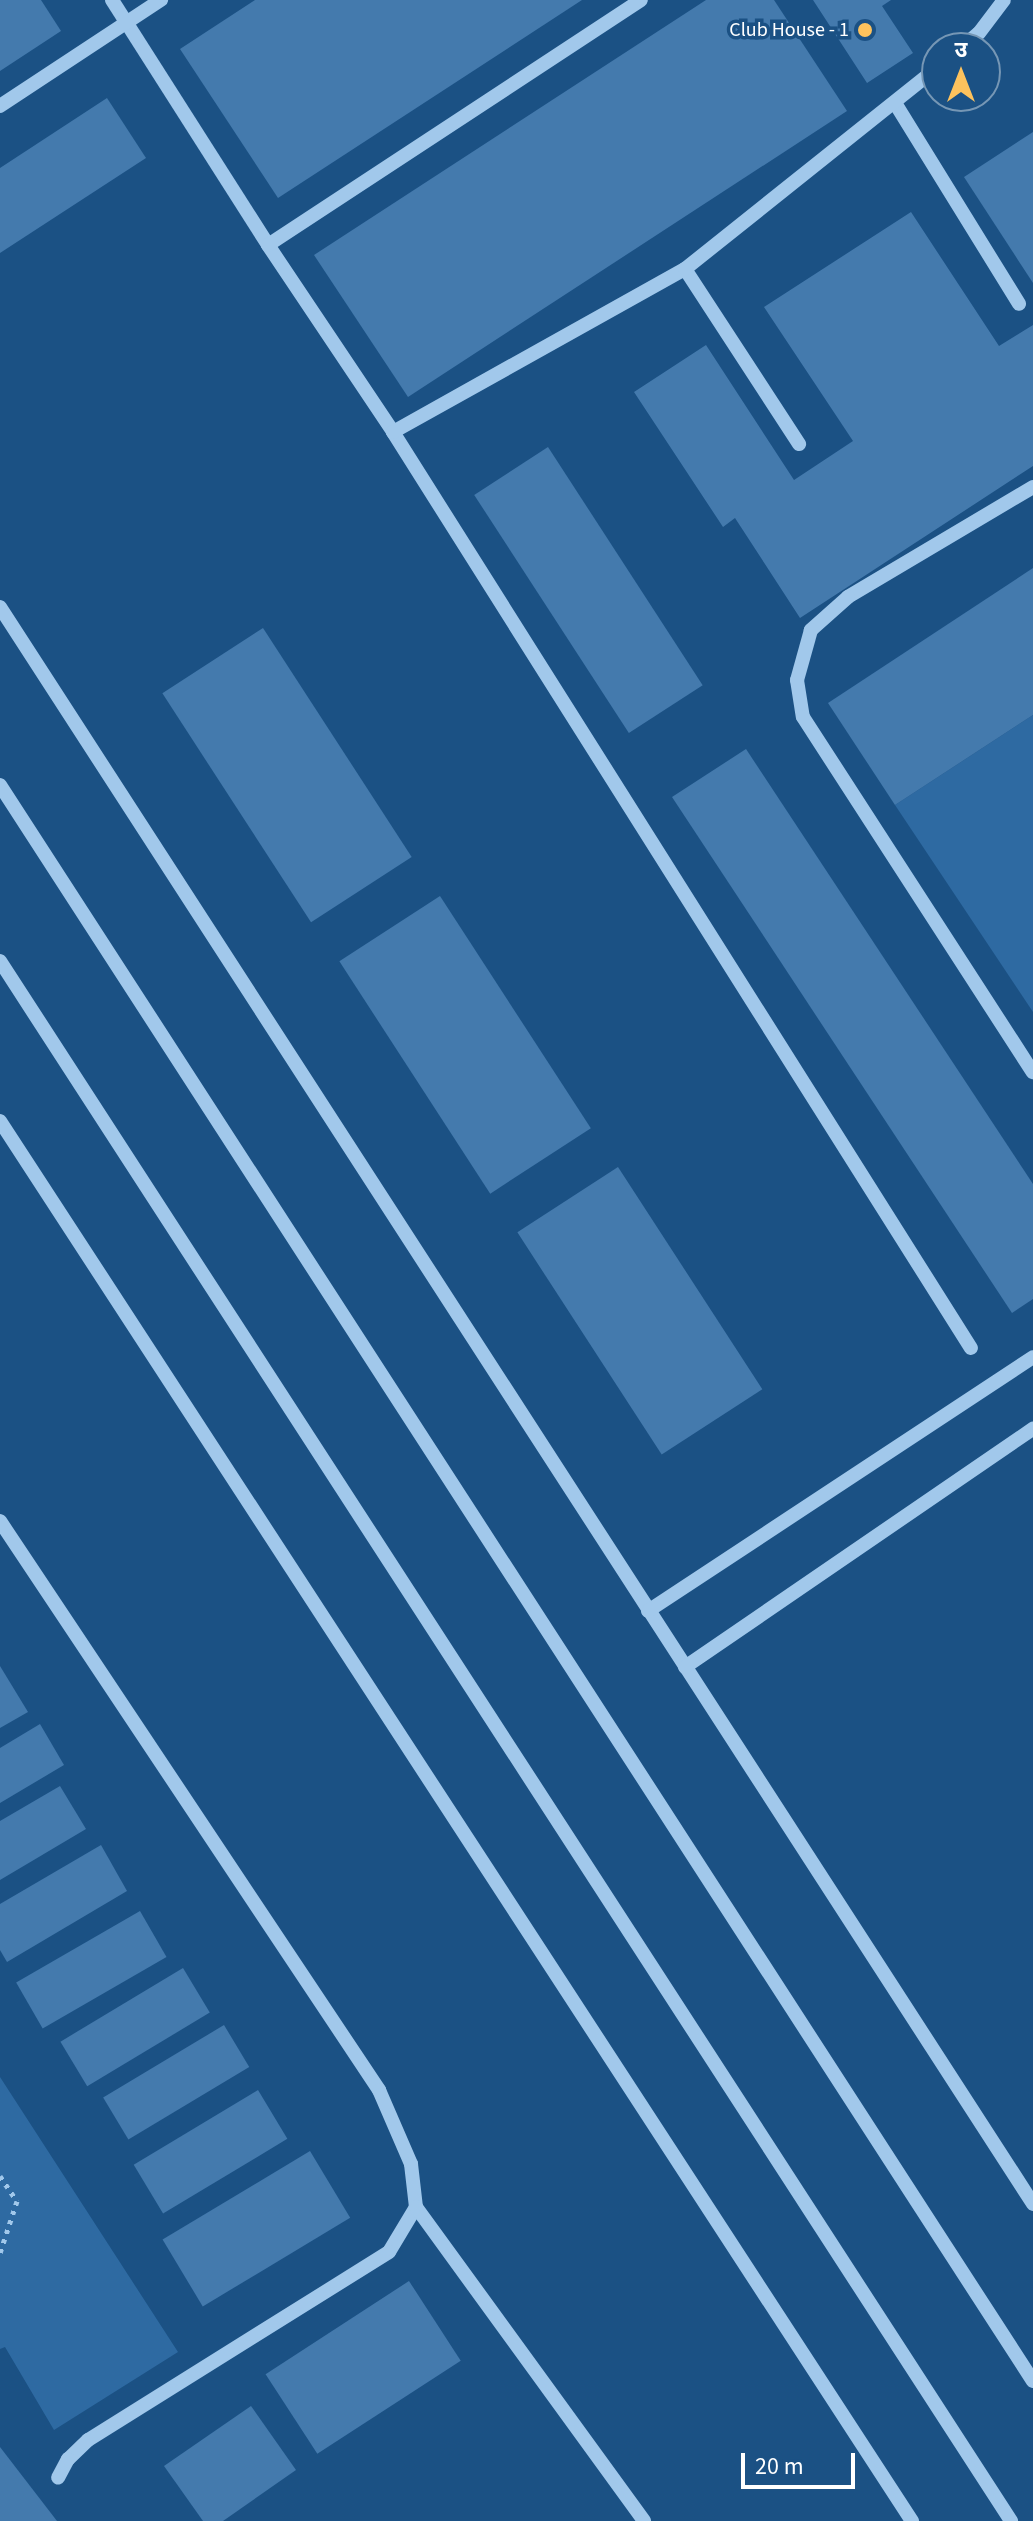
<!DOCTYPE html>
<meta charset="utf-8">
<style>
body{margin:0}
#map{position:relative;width:1033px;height:2521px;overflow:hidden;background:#1b5184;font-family:"Source Sans 3","Noto Sans Devanagari",sans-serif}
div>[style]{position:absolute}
.green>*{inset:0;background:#2e6aa2}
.building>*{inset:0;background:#447aad;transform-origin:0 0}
.path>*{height:5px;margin-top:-2.5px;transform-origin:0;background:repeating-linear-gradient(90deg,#a1c8eb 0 4px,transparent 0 10px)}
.minor>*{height:14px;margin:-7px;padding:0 7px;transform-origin:7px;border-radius:7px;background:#a1c8eb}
.dots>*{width:22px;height:22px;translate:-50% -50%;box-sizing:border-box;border:4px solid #1b5184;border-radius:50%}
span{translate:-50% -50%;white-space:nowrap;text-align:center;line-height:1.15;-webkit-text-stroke:7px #1b5184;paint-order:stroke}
.poi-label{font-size:20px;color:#fff}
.right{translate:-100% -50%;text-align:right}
.north{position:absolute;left:921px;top:32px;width:80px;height:80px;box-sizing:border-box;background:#1b5184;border:2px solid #7697b5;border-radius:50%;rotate:0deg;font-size:22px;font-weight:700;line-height:32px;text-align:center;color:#fff}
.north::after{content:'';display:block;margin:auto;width:28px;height:36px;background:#fdc25d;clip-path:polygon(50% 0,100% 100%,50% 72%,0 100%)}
.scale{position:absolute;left:741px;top:2453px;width:114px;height:36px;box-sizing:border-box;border:4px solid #fff;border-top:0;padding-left:10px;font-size:24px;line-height:28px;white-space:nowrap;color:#fff;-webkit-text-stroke:6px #1b5184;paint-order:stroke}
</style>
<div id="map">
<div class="green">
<div style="clip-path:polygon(1033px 715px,1033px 1012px,895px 805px)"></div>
<div style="clip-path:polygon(0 2077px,178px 2352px,54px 2430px,5px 2347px,0 2349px)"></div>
</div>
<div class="building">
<div style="clip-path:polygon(0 0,41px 0,61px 31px,0 71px)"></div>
<div style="clip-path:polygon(255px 0,582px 0,278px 198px,180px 49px)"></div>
<div style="clip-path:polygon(706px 0,774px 0,847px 111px,408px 397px,314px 255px)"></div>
<div style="clip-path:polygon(813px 0,891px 0,882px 6px,913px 53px,867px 83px)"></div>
<div style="clip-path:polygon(107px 98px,146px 158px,0 253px,0 168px)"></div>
<div style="clip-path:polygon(1033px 132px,1033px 283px,964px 177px)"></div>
<div style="clip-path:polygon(911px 212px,999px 346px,1033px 325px,1033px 466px,800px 618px,735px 518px,723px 527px,634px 392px,706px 345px,794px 480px,853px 441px,764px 307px)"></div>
<div style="left:548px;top:447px;width:284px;height:88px;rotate:57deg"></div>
<div style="clip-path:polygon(1033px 568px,1033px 715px,895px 805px,828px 703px)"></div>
<div style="left:263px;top:628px;width:273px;height:120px;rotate:57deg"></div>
<div style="clip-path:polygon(746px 749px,1033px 1184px,1033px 1299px,1012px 1313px,672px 797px)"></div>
<div style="left:440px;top:896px;width:277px;height:120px;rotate:57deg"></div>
<div style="left:618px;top:1167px;width:265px;height:120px;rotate:57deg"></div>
<div style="clip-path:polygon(0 1666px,28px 1712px,0 1728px)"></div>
<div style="clip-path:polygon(40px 1724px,64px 1765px,0 1803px,0 1748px)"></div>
<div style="clip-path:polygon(60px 1786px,86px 1829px,0 1880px,0 1821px)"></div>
<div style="clip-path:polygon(101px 1845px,127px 1891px,7px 1962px,0 1950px,0 1904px)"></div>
<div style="left:140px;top:1911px;width:53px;height:143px;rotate:60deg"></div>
<div style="left:183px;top:1968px;width:52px;height:143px;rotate:59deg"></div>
<div style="left:224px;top:2025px;width:49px;height:141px;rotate:59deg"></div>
<div style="left:258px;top:2090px;width:57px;height:145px;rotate:59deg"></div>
<div style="left:310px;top:2151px;width:78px;height:172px;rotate:59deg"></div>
<div style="left:409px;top:2281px;width:95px;height:171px;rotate:57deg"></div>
<div style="clip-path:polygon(251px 2406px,296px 2470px,223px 2521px,203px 2521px,164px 2466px)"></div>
<div style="clip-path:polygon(0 2447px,57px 2521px,0 2521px)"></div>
</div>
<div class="path">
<div style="left:0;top:2176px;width:30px;rotate:56deg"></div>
<div style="left:17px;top:2201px;width:55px;rotate:108.1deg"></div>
</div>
<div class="minor">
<div style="left:112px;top:0;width:290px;rotate:57.5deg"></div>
<div style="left:268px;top:245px;width:225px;rotate:56.2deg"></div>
<div style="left:393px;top:432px;width:1083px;rotate:57.75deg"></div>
<div style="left:961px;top:48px;width:23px;rotate:-40deg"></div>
<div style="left:979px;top:33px;width:41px;rotate:-52.9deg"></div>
<div style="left:895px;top:103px;width:236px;rotate:58.3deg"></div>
<div style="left:0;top:106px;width:193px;rotate:-33.4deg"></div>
<div style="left:268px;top:245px;width:446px;rotate:-33.3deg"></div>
<div style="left:685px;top:269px;width:209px;rotate:56.9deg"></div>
<div style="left:393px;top:432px;width:334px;rotate:-29.2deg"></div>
<div style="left:685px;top:269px;width:322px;rotate:-38.6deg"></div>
<div style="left:1033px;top:487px;width:215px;rotate:149.3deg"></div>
<div style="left:848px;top:597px;width:50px;rotate:138.3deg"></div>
<div style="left:811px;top:630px;width:52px;rotate:105.6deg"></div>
<div style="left:797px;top:680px;width:37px;rotate:81deg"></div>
<div style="left:803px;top:717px;width:423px;rotate:57.1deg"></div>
<div style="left:0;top:607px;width:1902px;rotate:57.1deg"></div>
<div style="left:0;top:785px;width:1901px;rotate:57.09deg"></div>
<div style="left:0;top:961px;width:1859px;rotate:57.05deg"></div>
<div style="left:0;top:1121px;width:1671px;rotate:56.92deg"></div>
<div style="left:0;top:1521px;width:684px;rotate:56.33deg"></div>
<div style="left:379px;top:2090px;width:81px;rotate:66.6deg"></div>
<div style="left:411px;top:2164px;width:43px;rotate:83.4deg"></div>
<div style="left:416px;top:2207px;width:52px;rotate:121deg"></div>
<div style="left:389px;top:2252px;width:355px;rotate:148deg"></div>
<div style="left:88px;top:2440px;width:28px;rotate:136deg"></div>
<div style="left:68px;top:2459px;width:21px;rotate:118deg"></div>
<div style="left:648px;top:1611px;width:461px;rotate:-33.4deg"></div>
<div style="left:685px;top:1667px;width:422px;rotate:-34.4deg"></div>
<div style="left:416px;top:2207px;width:388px;rotate:54deg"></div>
</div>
<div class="dots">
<div style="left:865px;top:30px;background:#fdc25d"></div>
</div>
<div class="poi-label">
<span class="right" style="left:849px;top:30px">Club House - 1</span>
</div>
<div class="north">उ</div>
<div class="scale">20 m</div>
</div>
